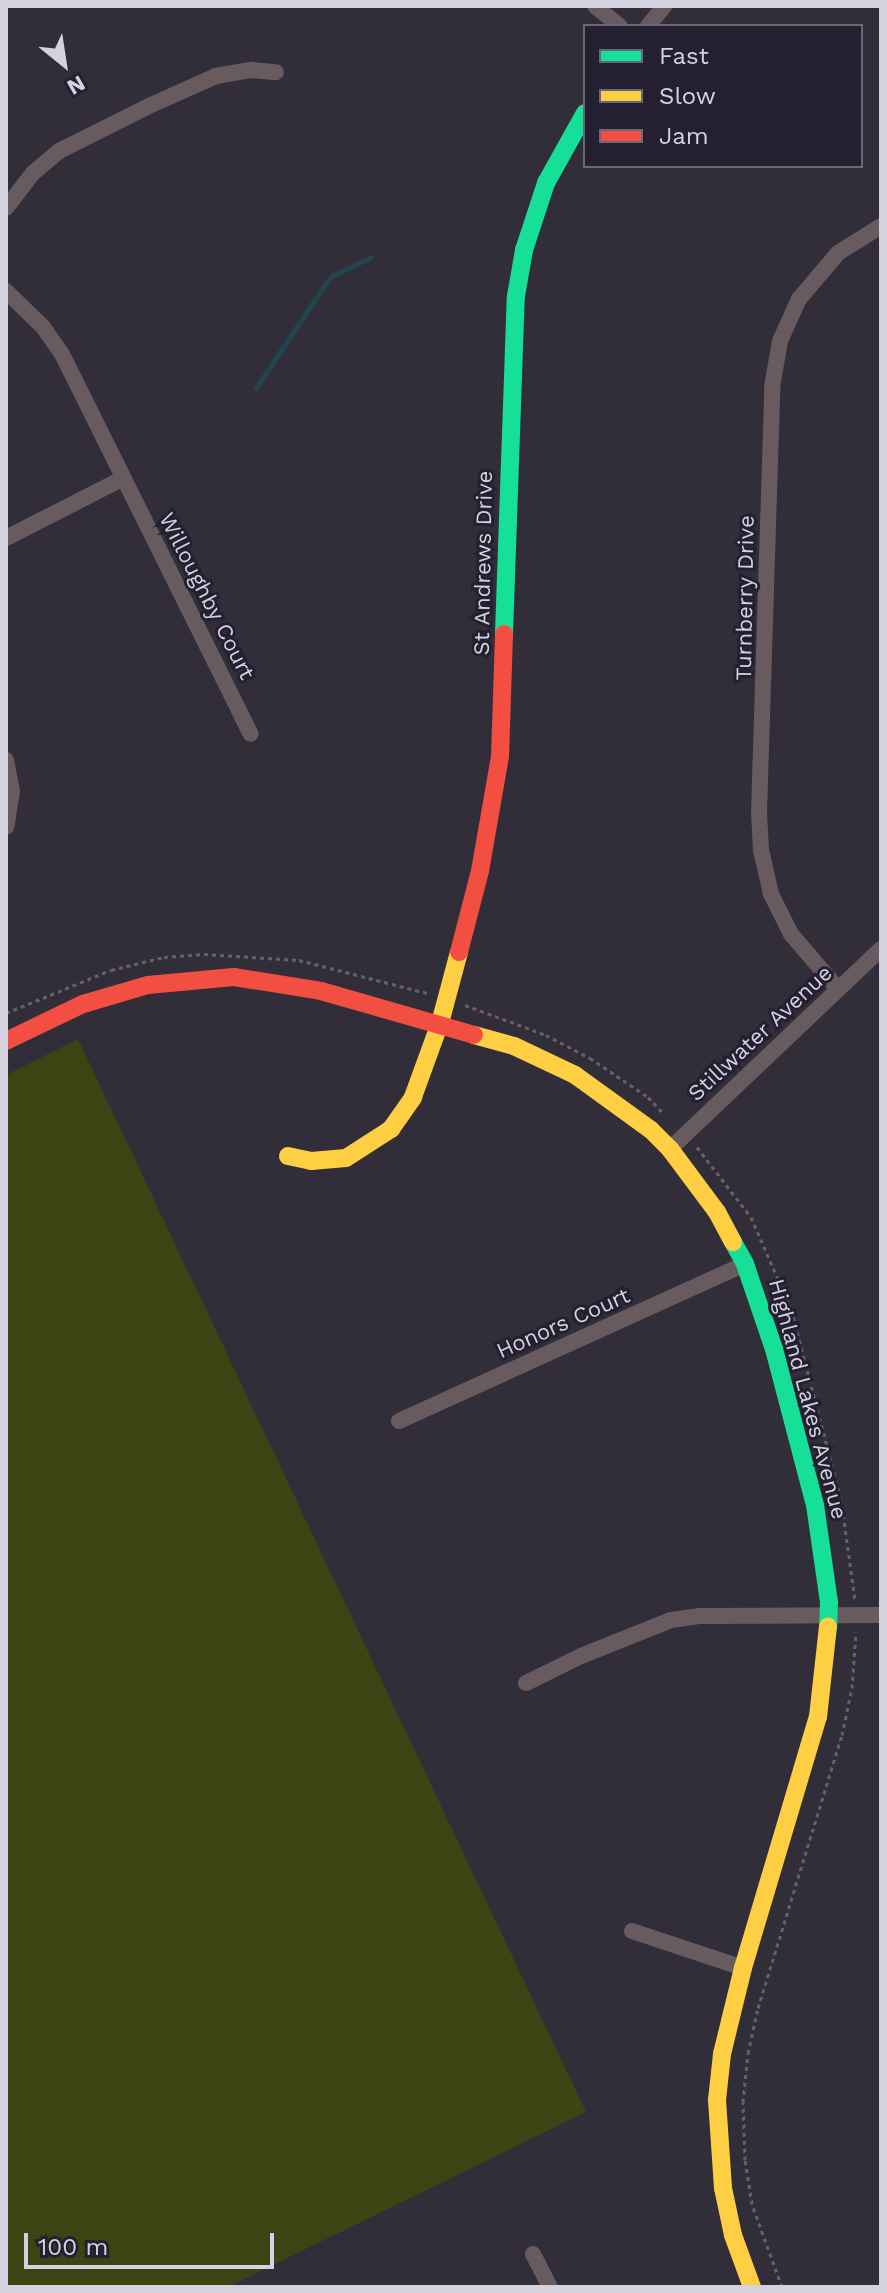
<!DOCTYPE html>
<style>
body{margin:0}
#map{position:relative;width:887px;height:2293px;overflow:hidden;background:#312e39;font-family:"Work Sans",sans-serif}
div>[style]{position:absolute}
.green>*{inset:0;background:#3d4413}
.stream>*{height:5px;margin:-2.5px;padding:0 2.5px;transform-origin:2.5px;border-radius:2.5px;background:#224550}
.path>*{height:3px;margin-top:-1.5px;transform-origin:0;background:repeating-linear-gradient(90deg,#686065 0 4px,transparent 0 8px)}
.street>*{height:16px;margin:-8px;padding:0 8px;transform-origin:8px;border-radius:8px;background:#675b5f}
.fast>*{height:18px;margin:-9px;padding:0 9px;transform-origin:9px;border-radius:9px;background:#16e098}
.slow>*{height:18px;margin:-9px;padding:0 9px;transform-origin:9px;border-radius:9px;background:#ffcf43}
.jam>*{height:18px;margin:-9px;padding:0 9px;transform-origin:9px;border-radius:9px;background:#f24e42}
span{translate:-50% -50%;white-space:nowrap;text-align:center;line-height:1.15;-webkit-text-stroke:6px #242032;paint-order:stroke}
.street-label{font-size:22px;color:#d4d2de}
.frame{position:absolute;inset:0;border:8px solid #d4d2de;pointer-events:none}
.legend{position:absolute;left:583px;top:24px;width:280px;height:144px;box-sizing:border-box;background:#242032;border:2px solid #6a6777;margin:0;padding:10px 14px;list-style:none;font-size:24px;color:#d4d2de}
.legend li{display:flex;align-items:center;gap:16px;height:40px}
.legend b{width:40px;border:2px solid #6a6777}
.north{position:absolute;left:24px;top:24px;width:80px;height:80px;-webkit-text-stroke:6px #242032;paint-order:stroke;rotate:150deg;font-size:22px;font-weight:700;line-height:32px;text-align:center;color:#d4d2de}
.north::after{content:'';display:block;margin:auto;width:28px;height:36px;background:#d4d2de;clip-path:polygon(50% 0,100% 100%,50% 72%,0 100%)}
.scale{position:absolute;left:24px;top:2233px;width:250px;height:36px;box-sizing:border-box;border:4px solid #d4d2de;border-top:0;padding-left:10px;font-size:24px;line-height:28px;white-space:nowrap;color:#d4d2de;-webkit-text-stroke:6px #242032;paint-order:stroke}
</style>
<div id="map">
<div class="green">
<div style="clip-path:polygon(78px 1039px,586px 2112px,228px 2287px,6px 2287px,6px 1075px)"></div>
</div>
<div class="stream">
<div style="left:256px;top:388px;width:125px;rotate:-56.4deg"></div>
<div style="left:325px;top:284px;width:11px;rotate:-49deg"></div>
<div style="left:332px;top:276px;width:43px;rotate:-26deg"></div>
</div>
<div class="path">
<div style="left:465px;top:1005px;width:86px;rotate:20.3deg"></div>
<div style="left:546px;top:1035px;width:50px;rotate:27.6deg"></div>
<div style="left:590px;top:1058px;width:70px;rotate:33.9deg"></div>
<div style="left:648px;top:1097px;width:22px;rotate:47deg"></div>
<div style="left:6px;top:1013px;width:113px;rotate:-22.3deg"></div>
<div style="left:111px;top:970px;width:55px;rotate:-13.8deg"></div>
<div style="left:164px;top:957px;width:40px;rotate:-4.3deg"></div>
<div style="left:204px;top:954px;width:95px;rotate:3.6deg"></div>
<div style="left:299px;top:960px;width:132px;rotate:14.5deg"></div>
<div style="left:697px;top:1147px;width:88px;rotate:52.4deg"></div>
<div style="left:751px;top:1217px;width:100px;rotate:66.5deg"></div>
<div style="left:791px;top:1309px;width:196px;rotate:75.3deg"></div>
<div style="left:841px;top:1499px;width:102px;rotate:82.1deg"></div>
<div style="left:782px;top:2287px;width:88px;rotate:-109.9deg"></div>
<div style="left:752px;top:2204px;width:45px;rotate:-99deg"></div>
<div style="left:745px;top:2160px;width:58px;rotate:-92deg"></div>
<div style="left:743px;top:2102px;width:49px;rotate:-84.2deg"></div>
<div style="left:748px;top:2053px;width:46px;rotate:-77.5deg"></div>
<div style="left:758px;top:2008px;width:286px;rotate:-72.9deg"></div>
<div style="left:842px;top:1735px;width:48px;rotate:-78deg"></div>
<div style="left:852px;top:1688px;width:56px;rotate:-85.9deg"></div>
</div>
<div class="street">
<div style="left:595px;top:6px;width:32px;rotate:39deg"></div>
<div style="left:648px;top:26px;width:26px;rotate:-51deg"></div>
<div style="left:6px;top:208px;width:44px;rotate:-52.4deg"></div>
<div style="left:33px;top:173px;width:34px;rotate:-40deg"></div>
<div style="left:59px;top:151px;width:103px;rotate:-26.6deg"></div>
<div style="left:151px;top:105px;width:71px;rotate:-24deg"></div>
<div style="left:216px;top:76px;width:36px;rotate:-10deg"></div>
<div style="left:251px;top:70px;width:25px;rotate:5deg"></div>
<div style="left:6px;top:291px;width:52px;rotate:44.2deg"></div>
<div style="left:43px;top:327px;width:33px;rotate:55deg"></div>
<div style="left:62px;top:354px;width:424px;rotate:63.6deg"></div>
<div style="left:6px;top:538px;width:130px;rotate:-27deg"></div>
<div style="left:6px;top:760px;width:32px;rotate:79deg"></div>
<div style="left:12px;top:791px;width:36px;rotate:99deg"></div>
<div style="left:838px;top:989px;width:72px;rotate:-130.5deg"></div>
<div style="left:791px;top:934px;width:45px;rotate:-116.6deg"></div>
<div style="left:771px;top:894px;width:45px;rotate:-102.8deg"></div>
<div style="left:761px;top:850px;width:38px;rotate:-93deg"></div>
<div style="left:759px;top:812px;width:425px;rotate:-88.2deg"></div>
<div style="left:772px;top:387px;width:47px;rotate:-80.1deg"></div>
<div style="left:780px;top:341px;width:46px;rotate:-65.7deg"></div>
<div style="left:799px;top:299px;width:60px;rotate:-49.7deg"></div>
<div style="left:838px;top:253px;width:51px;rotate:-32.1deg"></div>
<div style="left:670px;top:1149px;width:291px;rotate:-43.5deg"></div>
<div style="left:399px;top:1421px;width:380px;rotate:-24.4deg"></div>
<div style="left:526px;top:1683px;width:61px;rotate:-26.1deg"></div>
<div style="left:581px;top:1656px;width:97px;rotate:-21.8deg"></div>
<div style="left:671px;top:1620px;width:28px;rotate:-8deg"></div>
<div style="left:699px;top:1616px;width:182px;rotate:-0.3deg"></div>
<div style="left:632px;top:1931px;width:117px;rotate:18.4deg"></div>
<div style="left:533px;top:2254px;width:37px;rotate:63deg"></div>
</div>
<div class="fast">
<div style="left:504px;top:634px;width:338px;rotate:-88deg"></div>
<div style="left:516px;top:296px;width:47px;rotate:-80.1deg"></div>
<div style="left:524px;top:250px;width:71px;rotate:-71.8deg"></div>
<div style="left:546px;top:183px;width:80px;rotate:-60.9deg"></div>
<div style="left:733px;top:1242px;width:25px;rotate:61deg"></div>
<div style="left:745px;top:1264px;width:90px;rotate:71.2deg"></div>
<div style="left:774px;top:1349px;width:161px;rotate:75.3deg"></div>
<div style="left:815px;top:1505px;width:98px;rotate:81.8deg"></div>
<div style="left:829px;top:1602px;width:25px;rotate:92deg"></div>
</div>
<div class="slow">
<div style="left:474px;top:1035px;width:41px;rotate:15.4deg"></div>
<div style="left:514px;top:1046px;width:68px;rotate:25.4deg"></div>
<div style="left:575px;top:1075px;width:94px;rotate:35.9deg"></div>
<div style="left:651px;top:1130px;width:27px;rotate:45deg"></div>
<div style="left:670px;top:1149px;width:79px;rotate:53.3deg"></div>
<div style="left:717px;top:1212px;width:34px;rotate:62deg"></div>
<div style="left:288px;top:1156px;width:24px;rotate:12deg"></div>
<div style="left:311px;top:1161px;width:35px;rotate:-5deg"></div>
<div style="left:346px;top:1158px;width:54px;rotate:-32.8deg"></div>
<div style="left:391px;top:1129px;width:39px;rotate:-55deg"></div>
<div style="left:413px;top:1097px;width:79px;rotate:-70deg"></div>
<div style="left:440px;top:1023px;width:73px;rotate:-75deg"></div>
<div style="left:752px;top:2287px;width:55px;rotate:-110.1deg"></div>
<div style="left:733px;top:2235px;width:48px;rotate:-102deg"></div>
<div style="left:723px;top:2188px;width:88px;rotate:-93.9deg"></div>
<div style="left:717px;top:2100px;width:46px;rotate:-83.8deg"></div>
<div style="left:722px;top:2054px;width:89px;rotate:-76.3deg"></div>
<div style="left:743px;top:1968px;width:262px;rotate:-73.4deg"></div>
<div style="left:818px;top:1717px;width:91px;rotate:-83.7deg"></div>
</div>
<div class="jam">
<div style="left:459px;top:952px;width:84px;rotate:-75.5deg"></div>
<div style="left:480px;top:871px;width:117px;rotate:-80.1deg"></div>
<div style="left:500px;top:756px;width:122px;rotate:-88.1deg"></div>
<div style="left:6px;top:1041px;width:85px;rotate:-25.7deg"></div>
<div style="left:83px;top:1004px;width:68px;rotate:-16.3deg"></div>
<div style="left:148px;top:985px;width:86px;rotate:-5.3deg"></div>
<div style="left:234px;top:977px;width:88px;rotate:9.1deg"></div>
<div style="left:321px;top:991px;width:159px;rotate:16deg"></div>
</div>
<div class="street-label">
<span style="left:483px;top:563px;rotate:-89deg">St Andrews Drive</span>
<span style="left:207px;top:596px;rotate:63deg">Willoughby Court</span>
<span style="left:745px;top:598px;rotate:-89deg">Turnberry Drive</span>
<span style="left:760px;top:1033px;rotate:-43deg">Stillwater Avenue</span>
<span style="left:563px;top:1323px;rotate:-24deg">Honors Court</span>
<span style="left:808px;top:1399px;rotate:75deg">Highland Lakes Avenue</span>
</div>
<div class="frame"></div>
<ul class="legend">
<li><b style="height:10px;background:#16e098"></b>Fast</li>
<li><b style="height:10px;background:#ffcf43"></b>Slow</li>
<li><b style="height:10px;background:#f24e42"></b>Jam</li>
</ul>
<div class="north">N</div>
<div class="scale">100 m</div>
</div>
